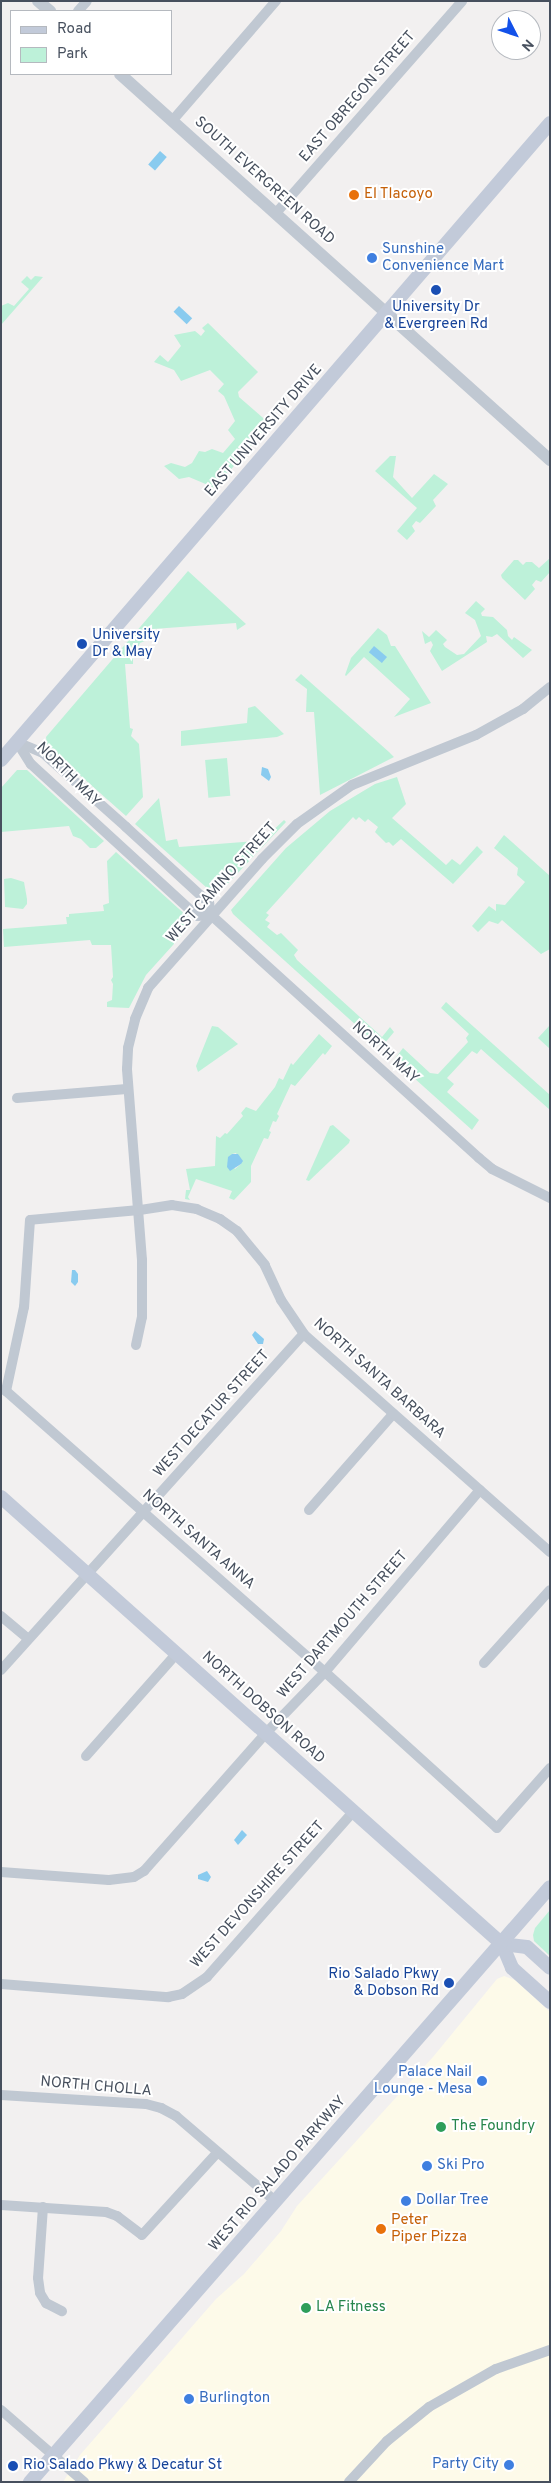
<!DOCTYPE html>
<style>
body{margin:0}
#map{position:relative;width:551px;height:2483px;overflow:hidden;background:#f2f0f0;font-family:Overpass,sans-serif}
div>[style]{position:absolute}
.commercial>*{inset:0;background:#fdfae9}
.green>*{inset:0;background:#bdf1d9;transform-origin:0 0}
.water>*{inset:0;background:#89cbef;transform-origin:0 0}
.minor>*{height:10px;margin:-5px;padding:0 5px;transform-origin:5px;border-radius:5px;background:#c0c8d2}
.tertiary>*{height:12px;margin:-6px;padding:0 6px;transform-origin:6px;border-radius:6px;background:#c0c8d2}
.secondary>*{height:14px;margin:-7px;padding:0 7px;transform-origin:7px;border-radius:7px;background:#c2cad9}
.dots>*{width:14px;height:14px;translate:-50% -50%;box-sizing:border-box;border:2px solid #fff;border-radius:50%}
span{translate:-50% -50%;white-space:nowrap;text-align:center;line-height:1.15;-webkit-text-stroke:4px #fff;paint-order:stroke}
.street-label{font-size:15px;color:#47505e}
.food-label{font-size:15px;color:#c56008}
.left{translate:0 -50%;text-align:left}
.shop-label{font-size:15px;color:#366cbe}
.right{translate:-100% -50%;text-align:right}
.transit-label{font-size:15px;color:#164399}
.leisure-label{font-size:15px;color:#27864d}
.frame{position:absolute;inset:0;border:2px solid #47505e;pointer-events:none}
.legend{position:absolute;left:10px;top:10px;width:162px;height:65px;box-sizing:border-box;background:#fff;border:1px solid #b5b9bf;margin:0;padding:6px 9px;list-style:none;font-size:15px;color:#47505e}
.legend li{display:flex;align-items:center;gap:10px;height:25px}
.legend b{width:25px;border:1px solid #b5b9bf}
.north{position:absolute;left:491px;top:10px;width:50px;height:50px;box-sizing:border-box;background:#fff;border:1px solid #b5b9bf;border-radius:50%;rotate:131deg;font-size:14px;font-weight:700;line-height:20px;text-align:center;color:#47505e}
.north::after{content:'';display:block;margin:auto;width:18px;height:22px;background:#1351e9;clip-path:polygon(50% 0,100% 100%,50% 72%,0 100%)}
</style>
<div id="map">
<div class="commercial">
<div style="clip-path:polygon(504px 1976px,515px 1980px,550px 2012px,550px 2482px,63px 2482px,80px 2455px,216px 2299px,244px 2274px,281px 2231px,297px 2206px,433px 2057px,497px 1979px)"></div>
</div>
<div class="green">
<div style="clip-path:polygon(27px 276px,31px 280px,35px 276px,43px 277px,1px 325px,1px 306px,8px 303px,14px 306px,29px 289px,21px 282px)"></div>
<div style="clip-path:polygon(208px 323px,258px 372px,238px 392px,239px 397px,270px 424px,215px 488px,189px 477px,179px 479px,164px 466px,171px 463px,185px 467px,192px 463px,199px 451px,205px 452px,212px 449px,223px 453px,235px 439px,228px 430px,235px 421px,224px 396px,218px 391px,224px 384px,210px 370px,181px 381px,174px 370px,154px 362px,160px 355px,168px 362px,181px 346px,174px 335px,195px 331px,201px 336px,205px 331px,202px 328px)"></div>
<div style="clip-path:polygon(390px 456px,396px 456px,393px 477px,412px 498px,434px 474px,448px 484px,433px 500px,436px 506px,420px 523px,416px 521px,412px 526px,415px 531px,407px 540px,397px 531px,417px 508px,375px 471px)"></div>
<div style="clip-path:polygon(550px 558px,550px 572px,541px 582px,536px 580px,532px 585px,535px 589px,525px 600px,502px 578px,501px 575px,514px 560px,518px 560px,523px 565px,526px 562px,532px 562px,539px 568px)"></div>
<div style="clip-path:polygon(188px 571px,246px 624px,237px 630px,236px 623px,153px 629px,154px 637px,140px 643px,133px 657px,133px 664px,125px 664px,130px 728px,133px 729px,131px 736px,139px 744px,143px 797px,126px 816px,47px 746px,46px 737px)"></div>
<div style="clip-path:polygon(476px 601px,485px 609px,481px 613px,482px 616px,493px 617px,507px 630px,508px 636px,512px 640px,514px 637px,532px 650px,523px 658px,497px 634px,492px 637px,486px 636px,487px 642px,442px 671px,430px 651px,433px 645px,431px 641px,425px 644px,422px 631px,429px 637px,436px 630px,447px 640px,443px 644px,445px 647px,457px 655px,464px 654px,481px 636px,475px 620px,465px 613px)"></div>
<div style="clip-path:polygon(378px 628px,387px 635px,391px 646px,395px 646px,431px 703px,394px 717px,410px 699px,364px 657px,346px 676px,345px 675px,351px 658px)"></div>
<div style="clip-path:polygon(301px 674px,389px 752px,394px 757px,320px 795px,314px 712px,306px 712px,307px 689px,295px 680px)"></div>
<div style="clip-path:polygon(255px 706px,284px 734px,277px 737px,181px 746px,181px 731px,247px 723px,248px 708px)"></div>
<div style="left:227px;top:758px;width:38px;height:22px;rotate:85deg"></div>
<div style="clip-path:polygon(17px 770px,27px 770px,104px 841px,96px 848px,90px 848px,81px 839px,73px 836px,69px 826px,1px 832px,1px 788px)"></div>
<div style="clip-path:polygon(397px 777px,406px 804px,392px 818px,446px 865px,452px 859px,460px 865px,477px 846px,483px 852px,453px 884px,401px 839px,393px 846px,389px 842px,386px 843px,375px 832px,378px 827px,368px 819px,365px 822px,359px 817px,356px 820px,353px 817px,266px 913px,269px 915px,265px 920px,270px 923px,267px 927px,277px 935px,281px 933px,298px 950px,294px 955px,297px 960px,382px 1037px,390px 1027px,394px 1032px,384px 1044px,378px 1045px,233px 914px,231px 910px,286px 848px,330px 811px,375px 784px)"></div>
<div style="clip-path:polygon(159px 798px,166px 841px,177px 839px,179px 847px,256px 841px,266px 837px,284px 820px,286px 822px,216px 896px,135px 824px)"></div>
<div style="clip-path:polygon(504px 835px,550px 876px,550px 949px,541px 954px,502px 920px,498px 924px,489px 921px,478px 932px,472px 926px,489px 906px,496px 911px,496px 904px,505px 905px,525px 882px,517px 875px,518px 868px,494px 848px)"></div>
<div style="clip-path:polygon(116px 852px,189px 918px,191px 925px,146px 975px,129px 1008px,107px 1007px,107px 1002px,112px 1000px,113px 984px,111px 980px,113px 977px,111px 945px,92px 945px,90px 940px,4px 947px,3px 929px,67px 924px,66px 917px,69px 917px,69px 914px,104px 911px,103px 905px,109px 903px,107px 861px)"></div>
<div style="clip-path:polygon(11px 878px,24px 882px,27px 899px,27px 904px,23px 909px,5px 907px,4px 879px)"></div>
<div style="clip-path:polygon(446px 1002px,550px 1095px,550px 1110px,481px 1049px,477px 1054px,472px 1051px,447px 1078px,454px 1084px,447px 1092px,479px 1120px,472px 1130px,394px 1060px,403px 1048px,430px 1073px,438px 1074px,468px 1042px,466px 1038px,469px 1034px,441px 1008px)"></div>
<div style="clip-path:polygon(550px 1025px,550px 1049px,538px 1038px)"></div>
<div style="clip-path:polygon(212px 1026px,218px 1027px,238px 1044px,198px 1072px,196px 1066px)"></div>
<div style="clip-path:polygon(evenodd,319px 1034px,332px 1046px,325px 1055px,323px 1053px,295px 1086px,291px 1084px,277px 1114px,279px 1116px,276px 1122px,273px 1121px,269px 1131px,271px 1132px,268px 1139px,264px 1138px,251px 1166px,251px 1182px,234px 1200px,229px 1198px,232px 1191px,196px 1179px,188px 1197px,190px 1200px,185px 1199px,186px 1190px,190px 1190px,186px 1169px,215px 1166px,216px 1136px,220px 1138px,225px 1133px,227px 1134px,243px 1116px,241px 1113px,246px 1107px,256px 1111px,275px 1087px,279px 1078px,283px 1080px,291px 1063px,293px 1065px,319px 1034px,236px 1153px,241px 1164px,235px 1169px,229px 1161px,232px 1154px,236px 1153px)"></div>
<div style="clip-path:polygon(333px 1125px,350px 1140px,349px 1143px,309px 1181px,306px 1180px,330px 1126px)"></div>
<div style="clip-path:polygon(550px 1910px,550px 1956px,534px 1941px,533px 1935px,535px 1928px)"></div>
</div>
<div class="water">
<div style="left:160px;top:151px;width:9px;height:18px;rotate:41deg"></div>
<div style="left:179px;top:306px;width:18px;height:8px;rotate:43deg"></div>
<div style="left:374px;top:646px;width:17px;height:8px;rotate:40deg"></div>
<div style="clip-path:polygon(262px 767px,268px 769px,271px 777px,269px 781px,261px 775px)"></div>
<div style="clip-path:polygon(238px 1154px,243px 1161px,241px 1164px,230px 1171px,227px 1167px,228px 1157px,232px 1154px)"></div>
<div style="clip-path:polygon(72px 1270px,75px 1270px,78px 1274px,78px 1282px,75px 1286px,71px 1282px)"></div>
<div style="clip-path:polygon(255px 1331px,264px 1339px,263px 1344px,258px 1344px,252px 1335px)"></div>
<div style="clip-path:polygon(242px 1830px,247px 1835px,238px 1845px,234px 1840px)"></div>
<div style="clip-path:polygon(207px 1871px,211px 1877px,208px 1882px,198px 1879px,198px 1875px)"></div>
</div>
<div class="minor">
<div style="left:78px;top:11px;width:13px;rotate:-48deg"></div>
<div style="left:172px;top:121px;width:159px;rotate:-49.1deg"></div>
<div style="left:276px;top:213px;width:282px;rotate:-48.7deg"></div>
<div style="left:17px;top:742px;width:28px;rotate:23deg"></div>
<div style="left:43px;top:753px;width:111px;rotate:41.7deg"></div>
<div style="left:126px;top:827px;width:113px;rotate:42.5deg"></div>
<div style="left:209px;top:903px;width:12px;rotate:81deg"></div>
<div style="left:211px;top:915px;width:362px;rotate:42.2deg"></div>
<div style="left:479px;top:1158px;width:17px;rotate:40deg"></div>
<div style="left:492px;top:1169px;width:65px;rotate:26.6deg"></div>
<div style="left:17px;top:742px;width:26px;rotate:58deg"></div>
<div style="left:31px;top:764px;width:225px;rotate:42.5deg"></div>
<div style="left:197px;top:916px;width:14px;rotate:-4deg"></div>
<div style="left:17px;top:1098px;width:110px;rotate:-4.7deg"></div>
<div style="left:136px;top:1345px;width:29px;rotate:-78deg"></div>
<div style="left:142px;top:1317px;width:57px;rotate:-90deg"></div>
<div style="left:142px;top:1260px;width:192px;rotate:-94.5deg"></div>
<div style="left:127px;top:1069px;width:21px;rotate:-87deg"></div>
<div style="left:128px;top:1048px;width:30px;rotate:-76deg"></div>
<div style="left:135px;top:1019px;width:34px;rotate:-67deg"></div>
<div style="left:148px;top:988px;width:172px;rotate:-48.5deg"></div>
<div style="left:262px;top:859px;width:49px;rotate:-45deg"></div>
<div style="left:297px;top:824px;width:67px;rotate:-35.3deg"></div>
<div style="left:352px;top:785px;width:134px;rotate:-22deg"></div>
<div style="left:476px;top:735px;width:54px;rotate:-29deg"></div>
<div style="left:523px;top:709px;width:35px;rotate:-39deg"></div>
<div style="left:309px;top:1510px;width:128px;rotate:-48.8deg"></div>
<div style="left:550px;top:1552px;width:329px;rotate:-138.5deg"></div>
<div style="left:304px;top:1334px;width:41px;rotate:-124.1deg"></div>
<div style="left:281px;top:1300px;width:38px;rotate:-115deg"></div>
<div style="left:265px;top:1265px;width:44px;rotate:-129.5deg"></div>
<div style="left:237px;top:1231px;width:21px;rotate:-145deg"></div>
<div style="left:220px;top:1219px;width:25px;rotate:-157deg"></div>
<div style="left:197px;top:1209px;width:25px;rotate:-171deg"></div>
<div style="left:172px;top:1205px;width:33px;rotate:171deg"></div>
<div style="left:139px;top:1210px;width:109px;rotate:174.8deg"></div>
<div style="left:30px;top:1220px;width:87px;rotate:93.9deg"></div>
<div style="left:24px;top:1307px;width:86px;rotate:102.1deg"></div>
<div style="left:6px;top:1391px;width:425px;rotate:41.4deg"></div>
<div style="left:325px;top:1672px;width:232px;rotate:42.2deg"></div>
<div style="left:497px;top:1828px;width:80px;rotate:-48.5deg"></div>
<div style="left:1px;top:1616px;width:35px;rotate:40deg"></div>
<div style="left:484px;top:1663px;width:98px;rotate:-47.9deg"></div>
<div style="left:1px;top:1670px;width:452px;rotate:-48deg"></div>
<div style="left:86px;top:1756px;width:137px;rotate:-48.5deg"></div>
<div style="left:1px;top:1872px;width:108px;rotate:4.2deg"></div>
<div style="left:109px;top:1880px;width:25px;rotate:-7deg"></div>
<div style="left:134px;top:1877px;width:12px;rotate:-31deg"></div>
<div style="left:144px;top:1871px;width:184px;rotate:-48.5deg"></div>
<div style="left:266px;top:1733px;width:85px;rotate:-46deg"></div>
<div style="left:325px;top:1672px;width:239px;rotate:-49.6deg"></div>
<div style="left:1px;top:1984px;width:168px;rotate:4.5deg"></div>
<div style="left:168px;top:1997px;width:14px;rotate:-12deg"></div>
<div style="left:182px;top:1994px;width:30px;rotate:-34deg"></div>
<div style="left:207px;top:1977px;width:222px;rotate:-48.5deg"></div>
<div style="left:1px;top:2095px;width:145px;rotate:3.6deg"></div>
<div style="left:146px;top:2104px;width:16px;rotate:15deg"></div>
<div style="left:161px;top:2108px;width:17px;rotate:28deg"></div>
<div style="left:176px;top:2116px;width:130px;rotate:40.6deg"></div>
<div style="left:1px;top:2205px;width:105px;rotate:3.8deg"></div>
<div style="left:106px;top:2212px;width:12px;rotate:20deg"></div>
<div style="left:117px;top:2216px;width:31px;rotate:37deg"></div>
<div style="left:142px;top:2235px;width:111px;rotate:-47.6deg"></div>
<div style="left:43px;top:2207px;width:71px;rotate:94deg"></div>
<div style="left:38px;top:2278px;width:15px;rotate:82deg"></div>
<div style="left:40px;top:2293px;width:12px;rotate:59deg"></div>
<div style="left:46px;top:2303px;width:18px;rotate:27deg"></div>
<div style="left:1px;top:2410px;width:110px;rotate:40.9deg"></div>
<div style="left:349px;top:2482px;width:56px;rotate:-47.2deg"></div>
<div style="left:387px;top:2441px;width:54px;rotate:-39deg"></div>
<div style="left:429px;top:2407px;width:77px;rotate:-29.6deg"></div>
<div style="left:496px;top:2369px;width:57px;rotate:-19.4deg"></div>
</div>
<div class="tertiary">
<div style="left:38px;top:1px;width:16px;rotate:40deg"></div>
<div style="left:120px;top:74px;width:578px;rotate:41.91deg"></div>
</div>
<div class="secondary">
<div style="left:1px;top:760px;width:841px;rotate:-49.24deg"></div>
<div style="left:1px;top:1497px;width:671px;rotate:41.74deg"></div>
<div style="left:502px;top:1944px;width:26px;rotate:67deg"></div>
<div style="left:512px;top:1968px;width:51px;rotate:41.8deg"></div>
<div style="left:502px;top:1944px;width:25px;rotate:7deg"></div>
<div style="left:527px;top:1947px;width:31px;rotate:42deg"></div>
<div style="left:30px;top:2482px;width:790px;rotate:-48.85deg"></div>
</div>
<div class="dots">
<div style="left:354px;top:195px;background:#e8710a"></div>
<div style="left:372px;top:258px;background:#3f7fe0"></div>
<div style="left:436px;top:290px;background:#1a4fb4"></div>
<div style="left:82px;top:644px;background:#1a4fb4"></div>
<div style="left:449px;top:1983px;background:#1a4fb4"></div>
<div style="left:482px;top:2081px;background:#3f7fe0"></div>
<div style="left:441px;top:2127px;background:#2e9e5b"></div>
<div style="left:427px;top:2166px;background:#3f7fe0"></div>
<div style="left:406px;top:2201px;background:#3f7fe0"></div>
<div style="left:381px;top:2229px;background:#e8710a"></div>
<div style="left:306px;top:2308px;background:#2e9e5b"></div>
<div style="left:189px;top:2399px;background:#3f7fe0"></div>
<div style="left:509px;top:2465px;background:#3f7fe0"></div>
<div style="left:13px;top:2466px;background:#1a4fb4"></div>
</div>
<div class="street-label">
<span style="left:358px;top:97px;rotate:-49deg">EAST OBREGON STREET</span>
<span style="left:264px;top:181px;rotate:42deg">SOUTH EVERGREEN ROAD</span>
<span style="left:264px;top:431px;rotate:-49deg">EAST UNIVERSITY DRIVE</span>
<span style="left:68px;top:775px;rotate:45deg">NORTH MAY</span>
<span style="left:222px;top:883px;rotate:-48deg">WEST CAMINO STREET</span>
<span style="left:385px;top:1053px;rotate:42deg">NORTH MAY</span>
<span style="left:379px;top:1379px;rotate:42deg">NORTH SANTA BARBARA</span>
<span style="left:212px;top:1414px;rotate:-48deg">WEST DECATUR STREET</span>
<span style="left:198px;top:1540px;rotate:41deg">NORTH SANTA ANNA</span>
<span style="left:343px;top:1625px;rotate:-49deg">WEST DARTMOUTH STREET</span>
<span style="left:263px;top:1708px;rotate:42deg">NORTH DOBSON ROAD</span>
<span style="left:258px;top:1895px;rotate:-48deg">WEST DEVONSHIRE STREET</span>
<span style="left:96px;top:2087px;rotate:5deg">NORTH CHOLLA</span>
<span style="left:278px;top:2174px;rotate:-49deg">WEST RIO SALADO PARKWAY</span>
</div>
<div class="food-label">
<span class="left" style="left:364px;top:195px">El Tlacoyo</span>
<span class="left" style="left:391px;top:2229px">Peter<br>Piper Pizza</span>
</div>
<div class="shop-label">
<span class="left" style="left:382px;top:258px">Sunshine<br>Convenience Mart</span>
<span class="right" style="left:472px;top:2081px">Palace Nail<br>Lounge - Mesa</span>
<span class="left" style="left:437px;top:2166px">Ski Pro</span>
<span class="left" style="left:416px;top:2201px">Dollar Tree</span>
<span class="left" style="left:199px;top:2399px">Burlington</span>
<span class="right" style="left:499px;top:2465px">Party City</span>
</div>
<div class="transit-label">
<span style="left:436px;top:316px">University Dr<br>&amp; Evergreen Rd</span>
<span class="left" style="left:92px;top:644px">University<br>Dr &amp; May</span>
<span class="right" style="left:439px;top:1983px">Rio Salado Pkwy<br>&amp; Dobson Rd</span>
<span class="left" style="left:23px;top:2466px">Rio Salado Pkwy &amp; Decatur St</span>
</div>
<div class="leisure-label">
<span class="left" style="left:451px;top:2127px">The Foundry</span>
<span class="left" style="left:316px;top:2308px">LA Fitness</span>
</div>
<div class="frame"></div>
<ul class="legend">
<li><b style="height:6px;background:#c2cad9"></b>Road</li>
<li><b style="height:14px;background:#bdf1d9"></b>Park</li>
</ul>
<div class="north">N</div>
</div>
